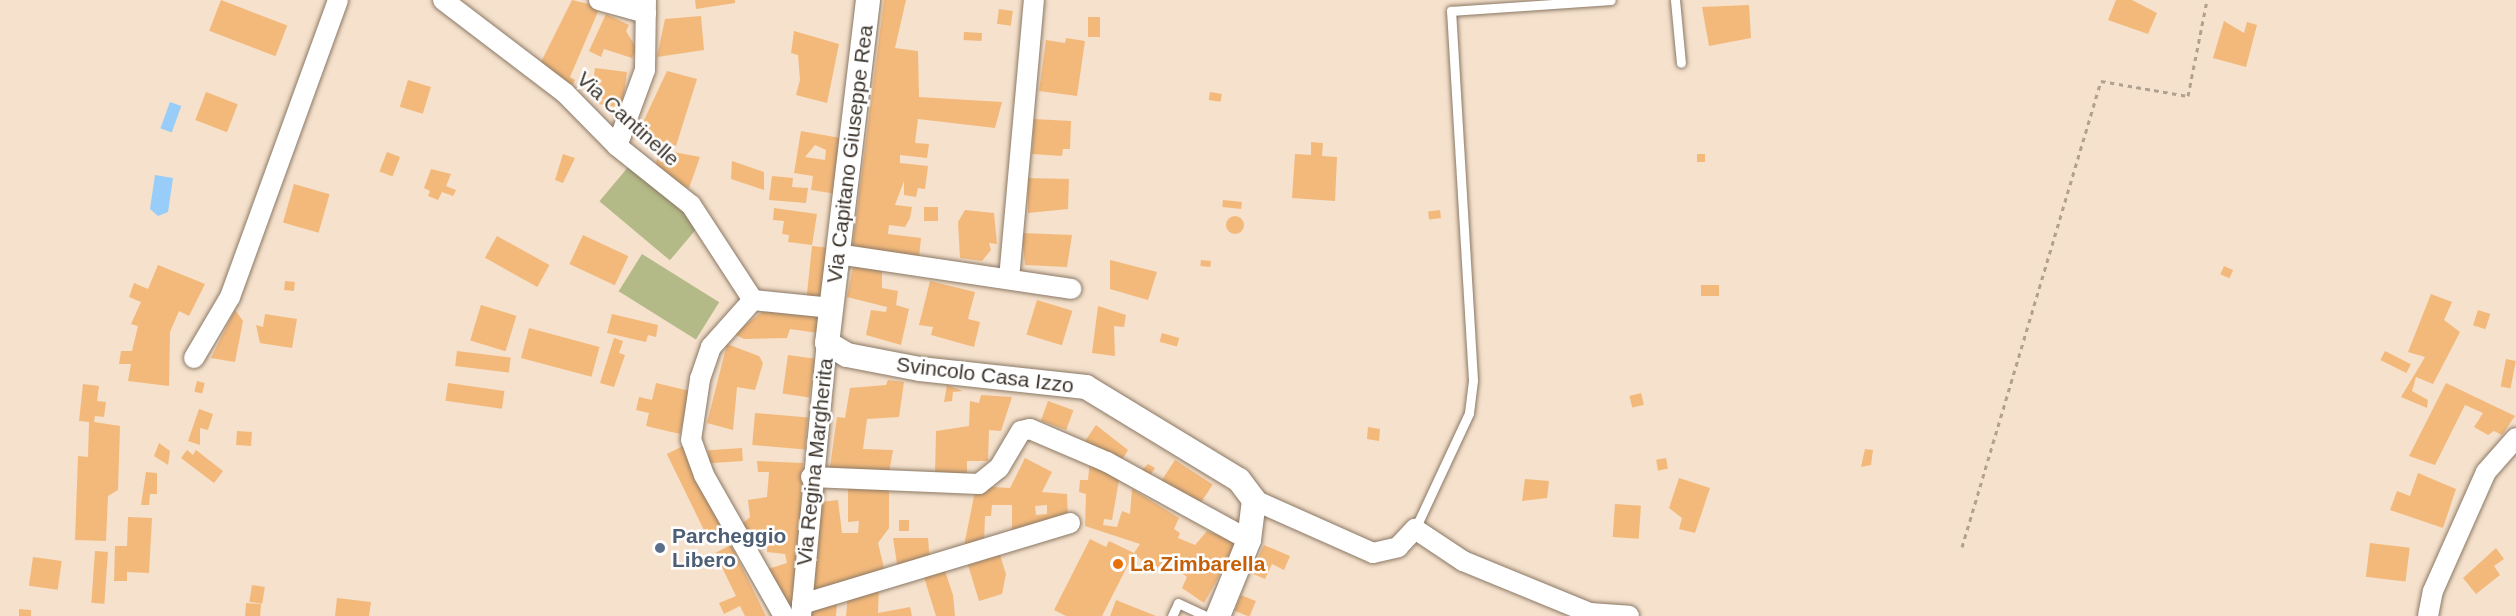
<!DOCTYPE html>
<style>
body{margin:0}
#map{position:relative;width:2516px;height:616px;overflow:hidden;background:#f5e1cc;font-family:Helvetica,sans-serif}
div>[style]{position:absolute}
.green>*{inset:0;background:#b3ba87;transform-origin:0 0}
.water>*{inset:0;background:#97cdf8;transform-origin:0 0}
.building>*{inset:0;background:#f3b97b;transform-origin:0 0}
.round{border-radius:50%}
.path>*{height:3px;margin-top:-1.5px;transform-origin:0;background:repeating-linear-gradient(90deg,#b1a191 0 4.5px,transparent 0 9px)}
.roads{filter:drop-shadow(0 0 2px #8a7865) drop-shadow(0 0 2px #8a7865)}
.service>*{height:9px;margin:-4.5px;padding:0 4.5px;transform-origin:4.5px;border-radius:4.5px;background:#fff}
.minor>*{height:20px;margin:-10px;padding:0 10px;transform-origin:10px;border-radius:10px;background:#fff}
.tertiary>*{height:24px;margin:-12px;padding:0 12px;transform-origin:12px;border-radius:12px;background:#fff}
.dots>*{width:16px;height:16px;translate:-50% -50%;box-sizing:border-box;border:3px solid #fff;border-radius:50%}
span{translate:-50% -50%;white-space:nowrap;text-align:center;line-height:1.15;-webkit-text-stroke:5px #fff;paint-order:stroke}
.street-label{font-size:21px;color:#3e362e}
.service-label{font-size:21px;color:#4e5e75;font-weight:700}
.left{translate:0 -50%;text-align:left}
.food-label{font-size:21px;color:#c56008;font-weight:700}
</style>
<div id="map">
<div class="green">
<div style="left:629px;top:166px;width:92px;height:46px;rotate:40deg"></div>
<div style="left:642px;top:254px;width:91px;height:44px;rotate:32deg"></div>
</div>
<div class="water">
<div style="left:170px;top:102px;width:12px;height:28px;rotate:20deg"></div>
<div style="clip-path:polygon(155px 175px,173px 178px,168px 212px,158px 216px,150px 209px)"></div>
</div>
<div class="building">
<div style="left:221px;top:0;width:71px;height:33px;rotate:21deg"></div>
<div style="clip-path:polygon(572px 0,600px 7px,570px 77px,575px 80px,572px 86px,540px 64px)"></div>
<div style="clip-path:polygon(695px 0,735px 0,735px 3px,696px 9px)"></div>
<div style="clip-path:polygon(884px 0,906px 0,895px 48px,918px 51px,919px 97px,1002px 102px,995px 128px,918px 119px,915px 143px,929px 144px,927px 158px,900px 155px,900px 163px,928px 166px,925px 189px,918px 188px,916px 197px,904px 195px,904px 181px,895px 205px,912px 207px,910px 218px,905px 227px,889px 225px,888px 234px,921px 238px,919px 258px,852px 250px)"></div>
<div style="clip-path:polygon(2116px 0,2132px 0,2157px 13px,2148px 34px,2108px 20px)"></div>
<div style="clip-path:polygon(1749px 5px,1751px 38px,1709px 46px,1702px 7px)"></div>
<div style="left:999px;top:9px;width:14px;height:15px;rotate:8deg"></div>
<div style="clip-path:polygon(606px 14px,629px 25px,626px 31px,637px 49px,632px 58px,604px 49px,601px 57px,589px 51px)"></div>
<div style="clip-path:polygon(701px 16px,704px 50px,657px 57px,665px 19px)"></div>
<div style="left:1088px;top:17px;width:12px;height:20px"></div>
<div style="clip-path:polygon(2224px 21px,2244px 33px,2247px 22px,2257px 25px,2246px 67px,2213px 58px)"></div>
<div style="clip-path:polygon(794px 31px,839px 44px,827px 103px,796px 95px,800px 80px,798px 55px,791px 53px)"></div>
<div style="left:964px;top:32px;width:18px;height:8px;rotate:3deg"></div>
<div style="clip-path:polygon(1066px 38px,1085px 41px,1077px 96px,1039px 91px,1046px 40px,1065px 43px)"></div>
<div style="clip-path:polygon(595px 68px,627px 72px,622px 108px,599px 104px,600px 98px,591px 96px)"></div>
<div style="clip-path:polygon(667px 71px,697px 79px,676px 146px,638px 133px)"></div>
<div style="left:408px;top:80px;width:24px;height:28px;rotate:17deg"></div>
<div style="left:206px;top:92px;width:34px;height:30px;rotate:21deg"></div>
<div style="left:1210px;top:92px;width:12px;height:8px;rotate:9deg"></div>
<div style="clip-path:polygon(1034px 119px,1071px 121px,1070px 149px,1063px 149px,1062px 156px,1032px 154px)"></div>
<div style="clip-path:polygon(evenodd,801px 131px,846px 139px,837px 194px,811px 190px,813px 176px,794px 173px,801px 131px,815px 145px,826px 150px,825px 160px,805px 157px,815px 145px)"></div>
<div style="clip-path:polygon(1311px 142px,1323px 143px,1322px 156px,1337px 157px,1335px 201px,1292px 198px,1295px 154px,1311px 155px)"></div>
<div style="clip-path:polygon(658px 149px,700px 157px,689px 188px,655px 173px)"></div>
<div style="left:387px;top:152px;width:14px;height:21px;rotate:21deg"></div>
<div style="clip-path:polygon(563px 154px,575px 158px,563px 183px,555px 180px)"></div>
<div style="left:1697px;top:154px;width:8px;height:8px"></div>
<div style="clip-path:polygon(732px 161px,764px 172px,764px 190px,731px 179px)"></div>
<div style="clip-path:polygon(431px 169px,451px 174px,446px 186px,456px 190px,453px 196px,442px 192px,438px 200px,428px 196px,430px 191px,424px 188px)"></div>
<div style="clip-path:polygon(772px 176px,793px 178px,792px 187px,808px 188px,806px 203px,769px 200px)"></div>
<div style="clip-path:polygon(1028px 178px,1069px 179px,1068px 209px,1028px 213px)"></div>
<div style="left:294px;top:184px;width:37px;height:40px;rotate:16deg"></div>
<div style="left:1223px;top:200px;width:19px;height:7px;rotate:6deg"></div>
<div style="left:924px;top:207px;width:14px;height:14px"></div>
<div style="clip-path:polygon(774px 208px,817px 214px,812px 245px,788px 242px,789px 235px,782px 234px,784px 221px,773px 220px)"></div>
<div style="clip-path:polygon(965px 210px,994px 213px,997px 244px,989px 243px,991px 250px,982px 261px,960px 258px,958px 222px)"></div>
<div style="left:1440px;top:210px;width:8px;height:12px;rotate:83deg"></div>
<div class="round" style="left:1226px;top:216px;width:18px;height:18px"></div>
<div style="clip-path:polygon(1022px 233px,1072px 235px,1067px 267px,1025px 265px)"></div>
<div style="left:583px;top:235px;width:50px;height:32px;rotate:25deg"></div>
<div style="left:497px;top:236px;width:60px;height:25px;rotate:29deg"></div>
<div style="left:812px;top:246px;width:18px;height:52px;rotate:6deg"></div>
<div style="clip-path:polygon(1110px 260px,1157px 272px,1148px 300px,1110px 289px)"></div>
<div style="left:1201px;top:260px;width:10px;height:6px;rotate:6deg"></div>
<div style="clip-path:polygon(854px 262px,882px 266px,882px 288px,898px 291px,896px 305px,909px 309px,901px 345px,866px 335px,871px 310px,886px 312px,887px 307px,847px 297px)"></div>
<div style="clip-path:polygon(158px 265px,205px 284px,189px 316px,179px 311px,170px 332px,169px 386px,128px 381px,131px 364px,119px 364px,121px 351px,132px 351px,138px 326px,131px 324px,141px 302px,129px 297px,134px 283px,148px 289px)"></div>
<div style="left:2224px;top:266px;width:10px;height:9px;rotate:24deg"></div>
<div style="left:285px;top:281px;width:10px;height:9px;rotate:6deg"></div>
<div style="clip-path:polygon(930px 281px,975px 292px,968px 319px,980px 322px,974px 347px,931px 335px,933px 327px,919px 325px)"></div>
<div style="left:1701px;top:285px;width:18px;height:11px"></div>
<div style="clip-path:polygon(2431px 294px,2452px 302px,2444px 320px,2460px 332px,2433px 384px,2416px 377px,2412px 391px,2428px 400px,2427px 408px,2401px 397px,2425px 357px,2408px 352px)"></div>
<div style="left:1037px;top:300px;width:37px;height:36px;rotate:17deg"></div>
<div style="left:481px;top:305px;width:37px;height:37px;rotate:17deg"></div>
<div style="clip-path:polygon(1098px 306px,1126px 315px,1124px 327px,1114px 326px,1115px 356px,1092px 353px)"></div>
<div style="clip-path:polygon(790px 309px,823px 316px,818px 333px,790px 329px,787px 338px,744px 339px,734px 334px,762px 312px)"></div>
<div style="clip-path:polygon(235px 310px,243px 321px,235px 362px,211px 358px)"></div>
<div style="left:2478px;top:310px;width:13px;height:16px;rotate:18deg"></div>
<div style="clip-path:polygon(265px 314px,297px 319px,292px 348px,260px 343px,256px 325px,263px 327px)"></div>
<div style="clip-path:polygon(612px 314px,658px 325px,656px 337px,648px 335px,646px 342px,607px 333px)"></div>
<div style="left:529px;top:328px;width:73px;height:31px;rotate:15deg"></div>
<div style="left:1162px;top:333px;width:18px;height:9px;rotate:16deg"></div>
<div style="clip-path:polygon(614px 338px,623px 341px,619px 353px,625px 355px,614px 387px,600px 383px)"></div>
<div style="clip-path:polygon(727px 344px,759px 356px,763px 363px,755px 390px,737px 387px,733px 430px,707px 423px)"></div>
<div style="left:457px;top:351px;width:54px;height:15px;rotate:7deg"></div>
<div style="left:2385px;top:351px;width:29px;height:10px;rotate:27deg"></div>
<div style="left:788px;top:355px;width:27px;height:39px;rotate:8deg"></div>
<div style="left:2506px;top:359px;width:10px;height:28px;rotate:11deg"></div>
<div style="clip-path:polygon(888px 380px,904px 382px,899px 417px,867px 419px,863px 449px,893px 450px,889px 473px,829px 474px,837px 417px,845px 418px,850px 388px,886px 385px)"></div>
<div style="left:197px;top:381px;width:8px;height:11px;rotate:14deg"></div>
<div style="left:448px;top:383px;width:57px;height:18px;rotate:8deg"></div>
<div style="clip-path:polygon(656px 383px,690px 391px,680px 434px,646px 426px,649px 413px,636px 410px,639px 397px,652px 400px)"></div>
<div style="clip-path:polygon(2446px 383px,2515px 416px,2502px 435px,2494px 431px,2488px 435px,2474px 427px,2483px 413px,2465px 405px,2435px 465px,2409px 456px)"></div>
<div style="clip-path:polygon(83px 384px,99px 386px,97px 401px,106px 402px,104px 417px,95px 416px,94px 422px,120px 426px,118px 490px,108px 496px,106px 541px,75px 540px,78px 456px,88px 457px,89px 422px,79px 421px)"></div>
<div style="clip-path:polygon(947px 385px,963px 391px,953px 392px,952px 401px,944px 402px)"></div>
<div style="left:1641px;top:393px;width:12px;height:12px;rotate:76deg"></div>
<div style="clip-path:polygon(981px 395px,1012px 397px,1001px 431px,989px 430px,988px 461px,967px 461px,967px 475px,935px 474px,936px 431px,969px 426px,970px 401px,979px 403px)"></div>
<div style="left:1048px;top:401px;width:27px;height:21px;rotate:20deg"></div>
<div style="clip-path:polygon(199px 409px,213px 414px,208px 430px,200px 428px,200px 445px,188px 441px)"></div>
<div style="left:755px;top:413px;width:53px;height:32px;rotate:5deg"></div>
<div style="clip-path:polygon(1096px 425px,1128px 450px,1120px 463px,1085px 441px)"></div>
<div style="clip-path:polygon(1368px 427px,1380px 429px,1379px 441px,1367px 439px)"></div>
<div style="left:237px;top:431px;width:15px;height:14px;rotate:4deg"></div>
<div style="clip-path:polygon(159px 443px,170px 451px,168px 465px,154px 456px)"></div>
<div style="left:683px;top:446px;width:101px;height:18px;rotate:64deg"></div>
<div style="left:742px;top:448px;width:13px;height:34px;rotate:86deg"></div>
<div style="clip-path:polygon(1865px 449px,1873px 450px,1871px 465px,1861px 467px)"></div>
<div style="clip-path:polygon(187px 450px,193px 455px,196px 450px,223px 471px,214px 483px,181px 458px)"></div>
<div style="clip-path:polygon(evenodd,1025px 458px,1052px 472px,1042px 492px,1067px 494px,1068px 521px,1012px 537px,1012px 505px,992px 505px,991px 516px,985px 516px,984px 545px,963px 551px,976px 486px,1010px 488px,1025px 458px,1047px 505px,1047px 514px,1036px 515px,1035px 506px,1047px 505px)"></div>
<div style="left:1666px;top:458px;width:11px;height:10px;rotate:80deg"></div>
<div style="left:1175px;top:460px;width:45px;height:29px;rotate:33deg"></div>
<div style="clip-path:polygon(757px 461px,803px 463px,797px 604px,788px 605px,765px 570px,787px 563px,785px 554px,767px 552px,768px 532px,749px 536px,742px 524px,750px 517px,748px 500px,767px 497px,769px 472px,758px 472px)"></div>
<div style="clip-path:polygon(1090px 461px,1119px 480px,1112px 520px,1104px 519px,1103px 525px,1117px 527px,1122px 511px,1130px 514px,1132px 489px,1179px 518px,1174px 529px,1180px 533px,1178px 538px,1195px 545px,1207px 531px,1238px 542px,1204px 603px,1182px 588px,1187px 577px,1179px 571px,1182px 564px,1167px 557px,1154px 572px,1134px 553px,1140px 544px,1085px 526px,1086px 494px,1079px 492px,1080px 480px,1088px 480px)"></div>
<div style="clip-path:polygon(1148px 464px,1155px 468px,1147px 480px,1139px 473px)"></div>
<div style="clip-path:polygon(146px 472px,157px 473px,157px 494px,150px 494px,149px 505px,141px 505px)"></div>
<div style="clip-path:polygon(2418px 473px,2456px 489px,2443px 528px,2390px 510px,2397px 491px,2410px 496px)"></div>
<div style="clip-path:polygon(1679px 478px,1710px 488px,1695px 533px,1679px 529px,1682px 518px,1669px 508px)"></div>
<div style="clip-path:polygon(1525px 479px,1549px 481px,1547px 498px,1522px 501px)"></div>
<div style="clip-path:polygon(889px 482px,889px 528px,878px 543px,885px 572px,812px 595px,821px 502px,838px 500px,842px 533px,858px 533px,859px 521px,848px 522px,848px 483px)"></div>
<div style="left:1615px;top:504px;width:26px;height:33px;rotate:4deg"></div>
<div style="clip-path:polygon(128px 517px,152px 518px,149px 573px,127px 572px,127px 581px,114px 581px,115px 546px,127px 546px)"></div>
<div style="left:899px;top:520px;width:10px;height:11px"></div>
<div style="clip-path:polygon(893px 538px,928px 538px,930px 562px,898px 570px)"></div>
<div style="clip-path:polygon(1090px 539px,1106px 547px,1109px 541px,1134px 553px,1102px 616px,1066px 616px,1054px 610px)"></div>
<div style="left:2370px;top:543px;width:40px;height:34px;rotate:7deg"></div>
<div style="clip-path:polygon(731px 545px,766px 616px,745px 616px,740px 606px,724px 614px,719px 603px,736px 596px,715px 553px)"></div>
<div style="clip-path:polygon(1264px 545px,1290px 556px,1284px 570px,1272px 564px,1265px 579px,1251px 573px)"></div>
<div style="clip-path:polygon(2496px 548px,2504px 559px,2494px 566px,2500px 575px,2476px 594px,2463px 578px)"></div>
<div style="left:95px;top:551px;width:13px;height:52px;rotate:4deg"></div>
<div style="clip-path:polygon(1000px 555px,1006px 574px,1002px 594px,979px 601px,968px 565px)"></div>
<div style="left:33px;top:557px;width:29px;height:29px;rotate:8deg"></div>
<div style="clip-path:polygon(944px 568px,953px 595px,955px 616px,936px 616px,923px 574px)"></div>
<div style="left:252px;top:585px;width:13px;height:17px;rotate:9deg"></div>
<div style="clip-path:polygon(879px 585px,878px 613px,910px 607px,912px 616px,846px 616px,848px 594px)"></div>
<div style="left:1241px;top:595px;width:16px;height:17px;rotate:22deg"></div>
<div style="clip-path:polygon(337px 598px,371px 602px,369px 616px,335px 616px)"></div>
<div style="clip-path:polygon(1116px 600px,1156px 616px,1110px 616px)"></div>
<div style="left:246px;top:603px;width:15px;height:13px;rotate:4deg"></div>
<div style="clip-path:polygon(837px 603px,836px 616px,811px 616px,811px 606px)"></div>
<div style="clip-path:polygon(19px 609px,31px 610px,31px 616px,19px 616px)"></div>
</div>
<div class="path">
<div style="left:1962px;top:547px;width:486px;rotate:-73.4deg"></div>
<div style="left:2101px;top:81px;width:88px;rotate:9.8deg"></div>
<div style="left:2188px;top:96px;width:98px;rotate:-78.8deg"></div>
</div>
<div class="roads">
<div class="service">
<div style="left:1675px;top:0;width:63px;rotate:84.6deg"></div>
<div style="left:1415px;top:529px;width:128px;rotate:-65deg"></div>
<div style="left:1469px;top:413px;width:33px;rotate:-83deg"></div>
<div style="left:1473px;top:380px;width:370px;rotate:-93.4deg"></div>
<div style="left:1451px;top:11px;width:160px;rotate:-3.9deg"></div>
<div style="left:1172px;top:616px;width:14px;rotate:-65deg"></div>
<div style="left:1178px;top:603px;width:31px;rotate:25deg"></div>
</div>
<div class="minor">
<div style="left:443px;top:0;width:153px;rotate:37.3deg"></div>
<div style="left:565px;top:93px;width:74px;rotate:45.5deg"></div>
<div style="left:617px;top:146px;width:95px;rotate:38.6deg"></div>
<div style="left:691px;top:205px;width:113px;rotate:56.9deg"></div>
<div style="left:599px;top:0;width:49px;rotate:15.5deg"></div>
<div style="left:617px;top:146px;width:81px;rotate:-69.8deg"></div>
<div style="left:645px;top:70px;width:70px;rotate:-89.2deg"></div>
<div style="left:838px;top:254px;width:236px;rotate:8.5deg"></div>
<div style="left:1009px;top:279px;width:280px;rotate:-84.9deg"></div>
<div style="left:194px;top:358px;width:71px;rotate:-59.5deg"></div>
<div style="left:230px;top:297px;width:316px;rotate:-70deg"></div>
<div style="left:811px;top:477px;width:168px;rotate:2.4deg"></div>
<div style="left:979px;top:484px;width:26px;rotate:-39deg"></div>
<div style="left:999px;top:468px;width:43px;rotate:-59.3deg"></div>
<div style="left:1021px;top:431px;width:9px;rotate:-13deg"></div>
<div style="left:1030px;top:429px;width:84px;rotate:23.2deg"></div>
<div style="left:1107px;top:462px;width:162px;rotate:28.8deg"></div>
<div style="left:1254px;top:500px;width:130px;rotate:24deg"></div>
<div style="left:1373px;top:553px;width:26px;rotate:-13deg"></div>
<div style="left:1398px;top:547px;width:25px;rotate:-47deg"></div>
<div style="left:1415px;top:529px;width:58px;rotate:33.7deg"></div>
<div style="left:1463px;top:561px;width:137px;rotate:22.3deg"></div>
<div style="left:1590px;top:613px;width:39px;rotate:4deg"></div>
<div style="left:802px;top:604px;width:280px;rotate:-16.8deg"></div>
<div style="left:784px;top:616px;width:162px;rotate:-119.6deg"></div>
<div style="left:704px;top:475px;width:37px;rotate:-110deg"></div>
<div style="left:691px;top:440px;width:62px;rotate:-81.6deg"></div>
<div style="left:700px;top:379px;width:34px;rotate:-71deg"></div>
<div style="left:711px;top:347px;width:63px;rotate:-48.2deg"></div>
<div style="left:753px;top:300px;width:79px;rotate:5.8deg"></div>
<div style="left:801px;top:616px;width:274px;rotate:-84.6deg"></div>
<div style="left:2428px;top:616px;width:25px;rotate:-79deg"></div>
<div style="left:2433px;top:591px;width:130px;rotate:-66deg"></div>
<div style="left:2486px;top:472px;width:45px;rotate:-48.6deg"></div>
</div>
<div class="tertiary">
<div style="left:868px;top:0;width:345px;rotate:96.8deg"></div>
<div style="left:827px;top:343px;width:23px;rotate:31deg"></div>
<div style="left:847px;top:355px;width:74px;rotate:10.9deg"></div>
<div style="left:920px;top:369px;width:167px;rotate:6.2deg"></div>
<div style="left:1086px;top:387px;width:179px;rotate:31.3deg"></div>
<div style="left:1239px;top:480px;width:25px;rotate:53deg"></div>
<div style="left:1254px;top:500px;width:40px;rotate:97.1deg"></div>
<div style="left:1249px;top:540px;width:82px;rotate:112.2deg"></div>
</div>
</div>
<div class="dots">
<div style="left:660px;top:548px;background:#5c6f8a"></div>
<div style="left:1118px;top:564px;background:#e8710a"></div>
</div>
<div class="street-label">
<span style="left:628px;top:119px;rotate:42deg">Via Cantinelle</span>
<span style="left:850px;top:154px;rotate:-83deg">Via Capitano Giuseppe Rea</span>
<span style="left:985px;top:375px;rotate:7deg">Svincolo Casa Izzo</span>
<span style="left:815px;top:462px;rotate:-84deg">Via Regina Margherita</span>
</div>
<div class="service-label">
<span class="left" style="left:672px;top:548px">Parcheggio<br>Libero</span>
</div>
<div class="food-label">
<span class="left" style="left:1130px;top:564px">La Zimbarella</span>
</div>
</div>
